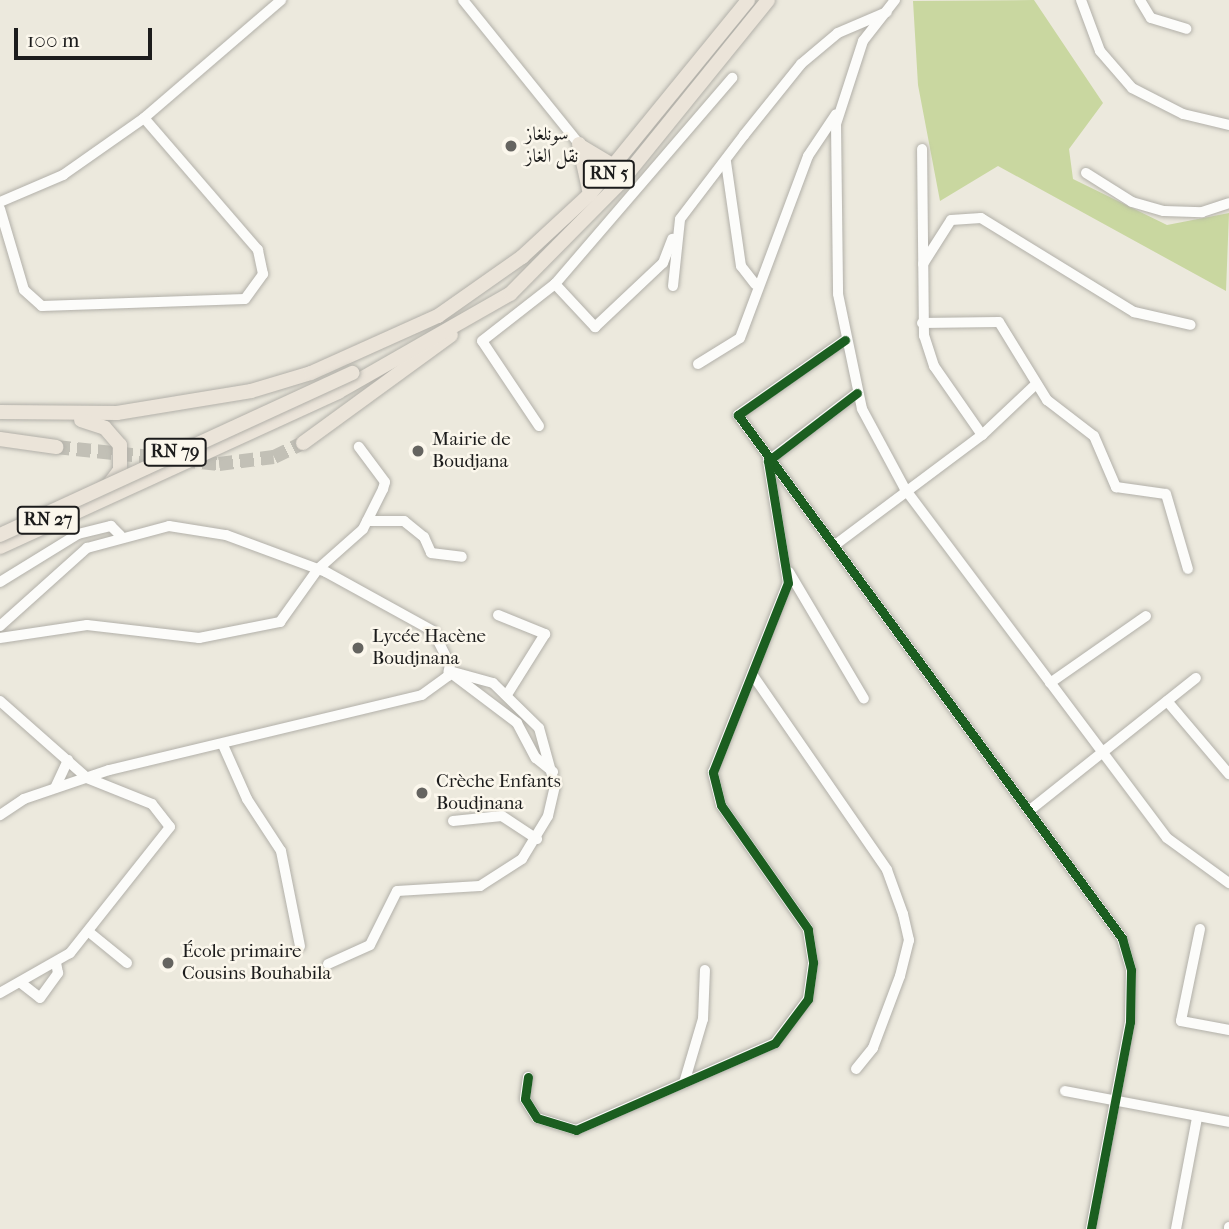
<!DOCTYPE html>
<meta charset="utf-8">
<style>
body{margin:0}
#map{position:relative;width:1229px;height:1229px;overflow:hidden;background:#ece9dd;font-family:"IM FELL French Canon",Amiri,serif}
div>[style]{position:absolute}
.green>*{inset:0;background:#c9d7a0}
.highway-tunnel>*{height:14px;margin-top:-7px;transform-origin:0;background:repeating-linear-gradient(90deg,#c2c0b6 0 14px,transparent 0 21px)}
.roads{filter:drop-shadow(0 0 2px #b2b0a9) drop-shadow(0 0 2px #b2b0a9)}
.minor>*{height:10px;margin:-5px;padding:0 5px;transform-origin:5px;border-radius:5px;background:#fcfcfa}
.highway>*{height:14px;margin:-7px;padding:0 7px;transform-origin:7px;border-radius:7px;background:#ebe4d9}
.bridges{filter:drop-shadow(0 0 2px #b2b0a9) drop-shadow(0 0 2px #b2b0a9)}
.highway-bridge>*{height:14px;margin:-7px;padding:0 7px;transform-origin:7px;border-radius:7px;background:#ebe4d9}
.cycleway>*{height:9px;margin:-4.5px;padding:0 4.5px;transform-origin:4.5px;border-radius:4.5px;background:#1b5e20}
.dots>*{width:19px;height:19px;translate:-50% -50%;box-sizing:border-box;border:4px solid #fbf7ec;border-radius:50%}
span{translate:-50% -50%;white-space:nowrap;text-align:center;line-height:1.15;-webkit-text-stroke:5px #fbf7ec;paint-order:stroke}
.shield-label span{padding:2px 5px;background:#fbf7ec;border:2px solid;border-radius:5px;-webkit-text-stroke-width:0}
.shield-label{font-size:18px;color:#1c1c1c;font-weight:700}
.poi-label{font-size:19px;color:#1c1c1c}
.left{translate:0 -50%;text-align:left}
.scale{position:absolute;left:14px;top:28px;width:138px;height:32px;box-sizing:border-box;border:4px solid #1c1c1c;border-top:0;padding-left:9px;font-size:21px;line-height:24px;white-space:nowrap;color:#1c1c1c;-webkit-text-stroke:5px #fbf7ec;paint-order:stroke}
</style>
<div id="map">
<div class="green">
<div style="clip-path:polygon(1034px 0,1103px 103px,1069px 149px,1073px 179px,1167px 225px,1229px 213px,1226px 291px,998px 166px,940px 201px,918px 85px,913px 1px)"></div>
</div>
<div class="highway-tunnel">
<div style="left:56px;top:447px;width:164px;rotate:6deg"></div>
<div style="left:219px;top:464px;width:55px;rotate:-7.3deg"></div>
<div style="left:274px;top:457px;width:32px;rotate:-26deg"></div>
</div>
<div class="roads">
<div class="minor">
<div style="left:463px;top:0;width:185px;rotate:51.1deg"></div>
<div style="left:895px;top:0;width:52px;rotate:128deg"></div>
<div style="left:863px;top:41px;width:87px;rotate:108deg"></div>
<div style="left:836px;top:124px;width:170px;rotate:89.3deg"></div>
<div style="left:838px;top:294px;width:117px;rotate:78.2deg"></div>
<div style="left:862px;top:409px;width:91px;rotate:61.7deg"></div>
<div style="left:905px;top:489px;width:436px;rotate:53.1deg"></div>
<div style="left:1167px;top:838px;width:77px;rotate:36deg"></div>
<div style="left:1081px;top:0;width:54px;rotate:69.6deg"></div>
<div style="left:1100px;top:51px;width:49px;rotate:49.1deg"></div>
<div style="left:1132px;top:88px;width:57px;rotate:27deg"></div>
<div style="left:1183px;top:114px;width:47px;rotate:13.4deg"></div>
<div style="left:1140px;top:0;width:21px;rotate:59deg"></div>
<div style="left:1151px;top:18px;width:37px;rotate:17deg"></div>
<div style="left:726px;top:162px;width:105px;rotate:81.8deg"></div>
<div style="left:741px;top:266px;width:23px;rotate:52deg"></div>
<div style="left:1086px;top:173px;width:54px;rotate:32.2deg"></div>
<div style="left:1132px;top:202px;width:33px;rotate:16deg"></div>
<div style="left:1164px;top:211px;width:38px;rotate:2deg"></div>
<div style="left:1202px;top:212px;width:28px;rotate:-18deg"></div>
<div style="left:0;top:202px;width:69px;rotate:-23.2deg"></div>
<div style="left:63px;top:175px;width:99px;rotate:-35.1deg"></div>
<div style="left:144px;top:118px;width:181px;rotate:-40.7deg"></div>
<div style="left:0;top:209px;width:84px;rotate:73.5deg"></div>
<div style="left:24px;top:290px;width:24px;rotate:42deg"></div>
<div style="left:42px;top:306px;width:203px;rotate:-2deg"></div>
<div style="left:245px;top:299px;width:31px;rotate:-54deg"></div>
<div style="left:263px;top:274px;width:25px;rotate:-102deg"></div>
<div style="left:258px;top:250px;width:174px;rotate:-130.8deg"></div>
<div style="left:923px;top:264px;width:52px;rotate:-57.5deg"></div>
<div style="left:951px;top:220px;width:30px;rotate:-4deg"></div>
<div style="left:981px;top:218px;width:180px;rotate:31.6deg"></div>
<div style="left:1134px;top:312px;width:58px;rotate:12.8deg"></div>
<div style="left:555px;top:284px;width:59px;rotate:47.1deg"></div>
<div style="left:595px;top:327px;width:93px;rotate:-43.3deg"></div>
<div style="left:663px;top:263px;width:26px;rotate:-69deg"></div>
<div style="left:673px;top:286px;width:67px;rotate:-84deg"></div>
<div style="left:680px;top:219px;width:106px;rotate:-52.7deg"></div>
<div style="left:744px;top:135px;width:91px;rotate:-51.2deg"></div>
<div style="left:801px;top:64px;width:48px;rotate:-40deg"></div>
<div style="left:838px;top:33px;width:53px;rotate:-23.2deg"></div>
<div style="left:922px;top:323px;width:77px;rotate:-0.7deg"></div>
<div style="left:999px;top:322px;width:92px;rotate:58.4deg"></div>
<div style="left:1047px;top:400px;width:59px;rotate:37.5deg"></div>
<div style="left:1094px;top:436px;width:56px;rotate:66.7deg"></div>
<div style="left:1116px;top:487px;width:50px;rotate:8deg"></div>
<div style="left:1166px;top:494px;width:78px;rotate:73.7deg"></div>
<div style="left:845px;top:340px;width:131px;rotate:145deg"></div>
<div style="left:738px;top:415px;width:649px;rotate:53.71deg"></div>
<div style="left:1122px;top:938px;width:33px;rotate:74deg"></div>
<div style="left:1131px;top:970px;width:52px;rotate:91.1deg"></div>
<div style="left:1130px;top:1022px;width:211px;rotate:100.7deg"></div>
<div style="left:698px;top:364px;width:49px;rotate:-31.8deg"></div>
<div style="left:740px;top:338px;width:194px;rotate:-69.5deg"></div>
<div style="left:808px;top:156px;width:50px;rotate:-56.3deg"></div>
<div style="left:539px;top:426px;width:102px;rotate:-123.8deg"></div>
<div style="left:482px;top:341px;width:93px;rotate:-38deg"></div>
<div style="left:555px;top:284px;width:272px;rotate:-49.3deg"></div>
<div style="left:982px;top:435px;width:73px;rotate:-43.3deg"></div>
<div style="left:367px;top:521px;width:37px"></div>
<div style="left:404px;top:521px;width:26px;rotate:39deg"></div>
<div style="left:424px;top:537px;width:17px;rotate:66deg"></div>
<div style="left:431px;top:553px;width:31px;rotate:7deg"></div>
<div style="left:835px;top:545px;width:184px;rotate:-36.8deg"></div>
<div style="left:982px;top:435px;width:84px;rotate:-124.8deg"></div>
<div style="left:934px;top:366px;width:32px;rotate:-108deg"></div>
<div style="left:924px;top:336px;width:187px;rotate:-90.6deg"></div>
<div style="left:789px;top:572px;width:147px;rotate:59.4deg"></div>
<div style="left:0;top:582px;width:92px;rotate:-31.6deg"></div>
<div style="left:78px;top:534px;width:34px;rotate:-14deg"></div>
<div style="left:111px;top:526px;width:13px;rotate:45deg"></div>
<div style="left:498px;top:615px;width:51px;rotate:22deg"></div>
<div style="left:545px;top:634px;width:70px;rotate:122.1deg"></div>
<div style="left:0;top:626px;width:117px;rotate:-41.9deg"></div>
<div style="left:87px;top:548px;width:85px;rotate:-15deg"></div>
<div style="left:169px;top:526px;width:58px;rotate:9deg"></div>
<div style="left:226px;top:535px;width:107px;rotate:20.3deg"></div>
<div style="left:326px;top:572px;width:122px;rotate:28.9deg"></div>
<div style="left:433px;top:631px;width:37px;rotate:63deg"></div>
<div style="left:450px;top:664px;width:12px;rotate:99deg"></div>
<div style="left:448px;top:676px;width:32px;rotate:144deg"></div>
<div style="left:422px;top:695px;width:322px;rotate:166.5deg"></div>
<div style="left:109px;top:770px;width:90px;rotate:161.2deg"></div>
<div style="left:24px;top:799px;width:29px;rotate:146deg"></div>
<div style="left:0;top:638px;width:88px;rotate:-8.5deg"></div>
<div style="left:87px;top:625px;width:113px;rotate:6.6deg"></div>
<div style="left:199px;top:638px;width:83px;rotate:-11.2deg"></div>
<div style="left:280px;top:622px;width:65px;rotate:-54.4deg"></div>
<div style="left:318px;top:569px;width:60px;rotate:-41.6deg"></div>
<div style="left:363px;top:529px;width:45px;rotate:-63.4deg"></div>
<div style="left:383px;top:489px;width:7px;rotate:-74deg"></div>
<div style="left:385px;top:482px;width:44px;rotate:-126.6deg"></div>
<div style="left:451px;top:673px;width:83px;rotate:37.1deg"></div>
<div style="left:517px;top:723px;width:40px;rotate:62deg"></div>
<div style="left:536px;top:758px;width:22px;rotate:39deg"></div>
<div style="left:752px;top:674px;width:238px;rotate:55.4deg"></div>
<div style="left:887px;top:870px;width:47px;rotate:70deg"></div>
<div style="left:903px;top:914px;width:27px;rotate:77deg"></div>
<div style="left:909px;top:940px;width:37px;rotate:104deg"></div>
<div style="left:900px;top:976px;width:77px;rotate:110.6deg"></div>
<div style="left:873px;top:1048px;width:27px;rotate:129deg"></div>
<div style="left:1050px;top:683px;width:117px;rotate:-34.9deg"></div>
<div style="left:0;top:701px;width:116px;rotate:41.5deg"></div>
<div style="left:87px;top:778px;width:70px;rotate:21.8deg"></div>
<div style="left:152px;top:804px;width:29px;rotate:52deg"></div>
<div style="left:170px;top:827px;width:161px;rotate:128.4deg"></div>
<div style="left:70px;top:953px;width:81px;rotate:150.3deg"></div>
<div style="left:1167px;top:701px;width:96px;rotate:49.7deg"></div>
<div style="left:223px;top:745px;width:59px;rotate:66deg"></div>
<div style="left:247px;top:799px;width:62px;rotate:56.8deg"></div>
<div style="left:281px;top:851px;width:97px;rotate:78.7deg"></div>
<div style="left:55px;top:788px;width:31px;rotate:-65deg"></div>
<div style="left:1030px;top:810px;width:212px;rotate:-38.5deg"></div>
<div style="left:453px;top:821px;width:49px;rotate:-5.8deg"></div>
<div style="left:502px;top:816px;width:42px;rotate:33.3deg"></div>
<div style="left:1200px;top:929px;width:94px;rotate:101.7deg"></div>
<div style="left:1181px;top:1021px;width:49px;rotate:10.6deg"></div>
<div style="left:89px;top:932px;width:49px;rotate:39.2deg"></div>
<div style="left:328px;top:964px;width:46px;rotate:-24.3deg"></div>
<div style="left:370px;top:945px;width:60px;rotate:-63.4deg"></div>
<div style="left:397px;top:891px;width:83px;rotate:-3.4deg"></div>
<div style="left:480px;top:886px;width:50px;rotate:-32.7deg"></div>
<div style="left:522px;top:859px;width:50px;rotate:-58.8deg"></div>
<div style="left:548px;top:816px;width:31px;rotate:-77deg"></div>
<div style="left:555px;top:786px;width:60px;rotate:-105.4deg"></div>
<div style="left:539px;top:728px;width:64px;rotate:-135.6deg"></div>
<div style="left:493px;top:683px;width:46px;rotate:-164.7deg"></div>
<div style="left:21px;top:983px;width:24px;rotate:38deg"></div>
<div style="left:40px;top:998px;width:31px;rotate:-54deg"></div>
<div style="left:58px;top:973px;width:10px;rotate:-101deg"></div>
<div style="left:528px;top:1077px;width:22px;rotate:98deg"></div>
<div style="left:525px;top:1099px;width:22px;rotate:58deg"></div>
<div style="left:537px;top:1118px;width:41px;rotate:17.1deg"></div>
<div style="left:576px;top:1130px;width:217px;rotate:-23.6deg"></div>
<div style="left:775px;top:1043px;width:55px;rotate:-53.1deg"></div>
<div style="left:808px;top:999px;width:37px;rotate:-82deg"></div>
<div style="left:813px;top:962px;width:33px;rotate:-99deg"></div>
<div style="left:808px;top:929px;width:151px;rotate:-125.1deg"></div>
<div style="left:721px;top:805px;width:34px;rotate:-104deg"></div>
<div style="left:713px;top:772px;width:203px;rotate:-68.4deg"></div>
<div style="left:788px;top:583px;width:124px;rotate:-99.3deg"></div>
<div style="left:768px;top:461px;width:112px;rotate:-37.4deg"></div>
<div style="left:684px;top:1083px;width:67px;rotate:-73.5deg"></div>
<div style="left:703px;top:1019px;width:49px;rotate:-87.7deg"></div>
<div style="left:1065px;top:1091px;width:167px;rotate:10.7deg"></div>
<div style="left:1176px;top:1229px;width:113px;rotate:-79.3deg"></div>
<div style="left:1229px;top:1229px;width:2px;rotate:-90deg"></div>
</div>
<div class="highway">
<div style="left:579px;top:144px;width:51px;rotate:77.6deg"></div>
<div style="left:582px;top:147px;width:39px;rotate:31deg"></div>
<div style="left:0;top:412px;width:117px;rotate:0.5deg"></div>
<div style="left:117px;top:413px;width:136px;rotate:-9.3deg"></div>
<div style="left:251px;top:391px;width:63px;rotate:-16.7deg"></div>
<div style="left:311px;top:373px;width:139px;rotate:-24.2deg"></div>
<div style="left:438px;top:316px;width:103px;rotate:-35.1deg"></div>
<div style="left:522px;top:257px;width:93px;rotate:-42.8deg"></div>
<div style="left:590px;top:194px;width:250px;rotate:-50.8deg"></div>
<div style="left:81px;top:420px;width:25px;rotate:18deg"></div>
<div style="left:105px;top:428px;width:23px;rotate:49deg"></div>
<div style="left:120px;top:445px;width:25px;rotate:90deg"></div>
<div style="left:120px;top:470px;width:21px;rotate:127deg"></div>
<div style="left:0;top:439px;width:57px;rotate:8.1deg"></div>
<div style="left:303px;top:443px;width:183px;rotate:-36.1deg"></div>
<div style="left:0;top:547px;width:372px;rotate:-24.6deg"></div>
<div style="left:338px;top:392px;width:198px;rotate:-29.7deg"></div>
<div style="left:510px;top:294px;width:156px;rotate:-45.3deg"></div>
<div style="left:620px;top:183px;width:235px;rotate:-51deg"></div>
</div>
</div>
<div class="bridges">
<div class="highway-bridge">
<div style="left:0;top:535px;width:388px;rotate:-24.7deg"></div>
</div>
</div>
<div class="cycleway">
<div style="left:845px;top:340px;width:131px;rotate:145deg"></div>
<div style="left:738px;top:415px;width:649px;rotate:53.71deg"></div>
<div style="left:1122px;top:938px;width:33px;rotate:74deg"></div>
<div style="left:1131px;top:970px;width:52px;rotate:91.1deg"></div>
<div style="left:1130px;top:1022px;width:211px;rotate:100.7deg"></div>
<div style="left:528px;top:1077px;width:22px;rotate:98deg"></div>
<div style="left:525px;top:1099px;width:22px;rotate:58deg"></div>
<div style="left:537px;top:1118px;width:41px;rotate:17.1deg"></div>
<div style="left:576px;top:1130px;width:217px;rotate:-23.6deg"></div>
<div style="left:775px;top:1043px;width:55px;rotate:-53.1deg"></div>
<div style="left:808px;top:999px;width:37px;rotate:-82deg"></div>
<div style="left:813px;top:962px;width:33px;rotate:-99deg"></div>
<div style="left:808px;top:929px;width:151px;rotate:-125.1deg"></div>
<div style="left:721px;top:805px;width:34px;rotate:-104deg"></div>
<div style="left:713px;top:772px;width:203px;rotate:-68.4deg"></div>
<div style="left:788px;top:583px;width:124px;rotate:-99.3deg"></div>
<div style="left:768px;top:461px;width:112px;rotate:-37.4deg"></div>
</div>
<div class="dots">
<div style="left:511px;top:146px;background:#656460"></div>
<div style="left:418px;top:451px;background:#656460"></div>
<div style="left:358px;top:648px;background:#656460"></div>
<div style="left:422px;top:793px;background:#656460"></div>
<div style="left:168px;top:963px;background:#656460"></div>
</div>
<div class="shield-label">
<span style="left:609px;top:174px">RN 5</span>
<span style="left:175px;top:452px">RN 79</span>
<span style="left:48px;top:520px">RN 27</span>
</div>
<div class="poi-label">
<span class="left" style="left:525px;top:146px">سونلغاز<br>نقل الغاز</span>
<span class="left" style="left:432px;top:451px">Mairie de<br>Boudjana</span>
<span class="left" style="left:372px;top:648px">Lycée Hacène<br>Boudjnana</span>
<span class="left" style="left:436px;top:793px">Crèche Enfants<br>Boudjnana</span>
<span class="left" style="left:182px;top:963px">École primaire<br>Cousins Bouhabila</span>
</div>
<div class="scale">100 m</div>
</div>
